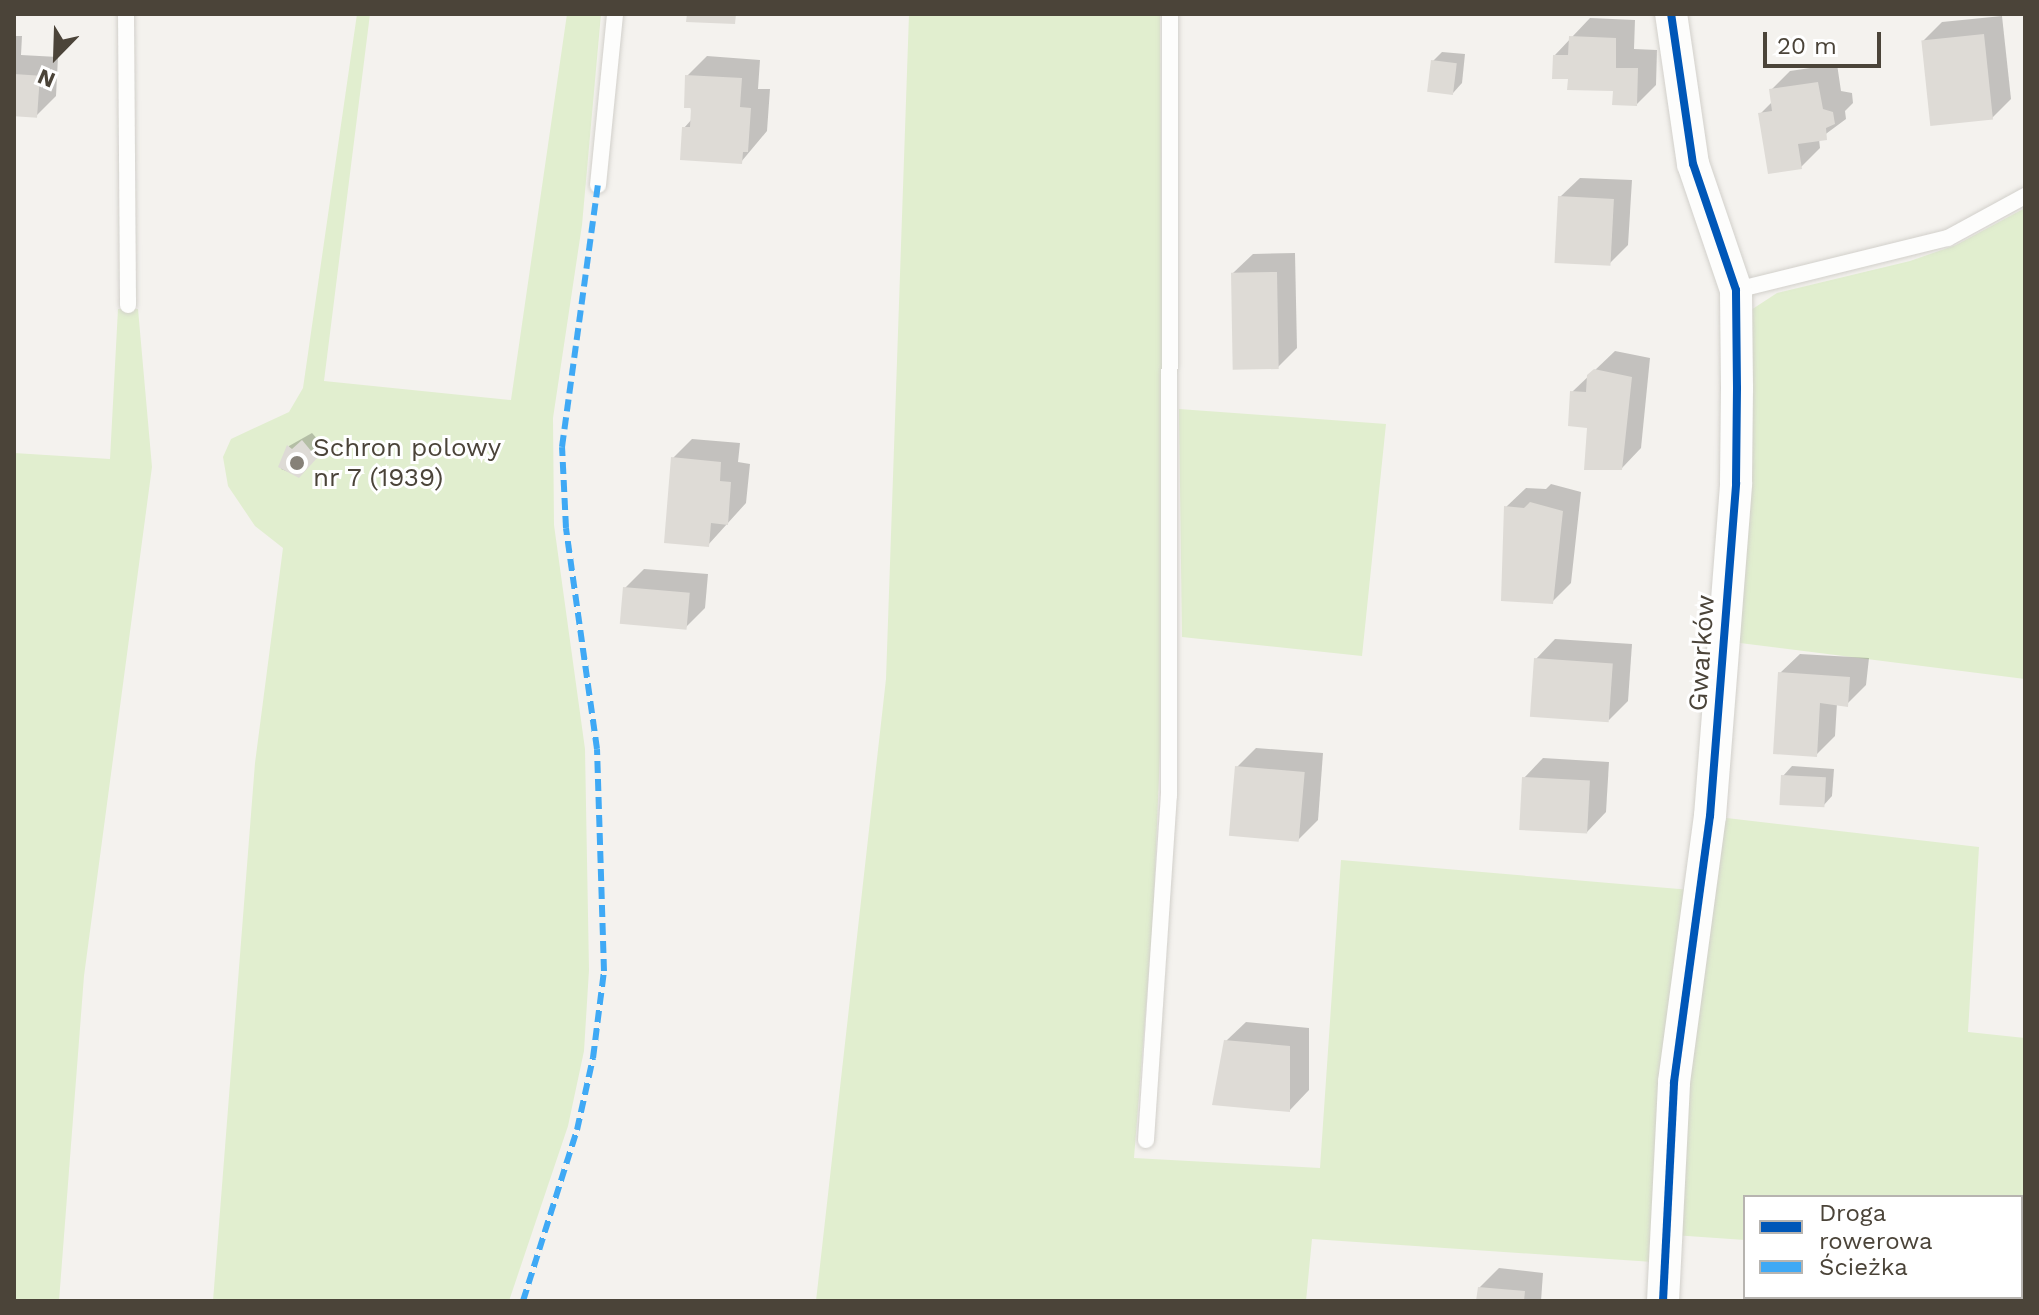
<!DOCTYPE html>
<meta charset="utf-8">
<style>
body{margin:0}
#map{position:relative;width:2039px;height:1315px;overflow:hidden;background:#f4f2ee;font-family:"Work Sans",sans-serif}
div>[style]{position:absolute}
.green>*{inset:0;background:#e1eecf}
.shadow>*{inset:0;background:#0003}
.building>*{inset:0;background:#dedbd6;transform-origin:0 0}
.roads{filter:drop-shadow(0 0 2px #d2d0cb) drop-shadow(0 0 2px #d2d0cb)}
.lane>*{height:16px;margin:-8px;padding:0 8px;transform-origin:8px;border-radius:8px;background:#fdfdfc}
.street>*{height:32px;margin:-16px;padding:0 16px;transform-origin:16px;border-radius:16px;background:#fdfdfc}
.quiet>*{height:6px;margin-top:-3px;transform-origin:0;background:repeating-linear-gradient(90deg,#3fa9f5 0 12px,transparent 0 18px)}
.cycleway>*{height:8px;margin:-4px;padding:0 4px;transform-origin:4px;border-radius:4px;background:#0057b8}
.dots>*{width:22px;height:22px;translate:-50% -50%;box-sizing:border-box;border:4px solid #fff;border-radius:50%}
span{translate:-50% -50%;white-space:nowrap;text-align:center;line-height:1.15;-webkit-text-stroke:6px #fff;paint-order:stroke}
.poi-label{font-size:26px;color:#4b4439}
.left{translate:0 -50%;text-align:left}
.street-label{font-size:26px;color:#4b4439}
.frame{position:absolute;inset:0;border:16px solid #4b4439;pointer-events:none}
.legend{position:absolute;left:1743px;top:1195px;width:280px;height:104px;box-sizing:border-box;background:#fff;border:2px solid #b7b4b0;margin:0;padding:10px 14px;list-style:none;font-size:24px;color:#4b4439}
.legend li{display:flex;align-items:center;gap:16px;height:40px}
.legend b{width:40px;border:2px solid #b7b4b0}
.north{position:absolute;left:16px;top:16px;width:80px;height:80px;-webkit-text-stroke:6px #fff;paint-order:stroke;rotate:203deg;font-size:22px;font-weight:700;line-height:32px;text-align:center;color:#4b4439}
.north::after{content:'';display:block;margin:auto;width:28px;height:36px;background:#4b4439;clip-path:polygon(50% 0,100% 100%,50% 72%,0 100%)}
.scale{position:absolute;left:1763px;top:32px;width:118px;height:36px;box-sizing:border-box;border:4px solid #4b4439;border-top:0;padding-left:10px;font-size:24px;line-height:28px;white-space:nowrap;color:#4b4439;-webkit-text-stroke:6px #fff;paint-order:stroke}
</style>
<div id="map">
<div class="green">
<div style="clip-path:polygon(357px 14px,370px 14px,324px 381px,511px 400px,567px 14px,601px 14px,582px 225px,553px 418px,554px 525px,585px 749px,589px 970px,584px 1051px,568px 1126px,509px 1301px,213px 1301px,255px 763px,283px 548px,255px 526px,228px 486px,223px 457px,231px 439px,289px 412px,303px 388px)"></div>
<div style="clip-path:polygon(909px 14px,1160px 14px,1165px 634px,1153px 919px,1134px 1158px,1320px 1168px,1341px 860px,1691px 890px,1653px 1262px,1312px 1239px,1306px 1301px,816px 1301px,886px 679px)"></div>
<div style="clip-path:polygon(2025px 208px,2025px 679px,1732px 642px,1751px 310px,1777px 293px,1910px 261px,1956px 245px)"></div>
<div style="clip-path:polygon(118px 309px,138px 309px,152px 467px,84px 976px,59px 1301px,14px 1301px,14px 453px,110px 459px)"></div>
<div style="clip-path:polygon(1179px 409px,1386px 424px,1362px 656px,1182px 637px)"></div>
<div style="clip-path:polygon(1718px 817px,1979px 847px,1968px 1032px,2025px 1038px,2025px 1301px,1919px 1301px,2021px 1297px,2021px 1197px,1745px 1197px,1745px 1240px,1673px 1235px)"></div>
</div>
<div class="shadow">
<div style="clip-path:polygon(2002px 16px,2011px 99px,1992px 118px,1923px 41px,1942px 22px)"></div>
<div style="clip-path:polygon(1590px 18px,1635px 20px,1634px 49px,1657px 50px,1656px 85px,1637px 104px,1615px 89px,1570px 77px,1555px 55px)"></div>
<div style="clip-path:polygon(14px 36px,22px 36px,21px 55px,58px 57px,56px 96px,37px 115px,14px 114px)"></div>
<div style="clip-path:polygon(1442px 52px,1465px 54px,1462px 83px,1453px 93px,1433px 61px)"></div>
<div style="clip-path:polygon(707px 56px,760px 60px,758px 89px,770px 89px,767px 131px,741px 162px,684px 128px,692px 119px,687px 76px)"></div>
<div style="clip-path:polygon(1837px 64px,1841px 91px,1852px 93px,1853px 103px,1845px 111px,1846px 119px,1819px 139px,1820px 148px,1801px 167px,1761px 113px,1773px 101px,1771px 90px,1790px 71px)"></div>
<div style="clip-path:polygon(1580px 178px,1632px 180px,1628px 245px,1609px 264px,1560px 197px)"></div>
<div style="clip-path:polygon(1295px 253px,1297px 348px,1278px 367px,1233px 273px,1253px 254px)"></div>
<div style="clip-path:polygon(1615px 351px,1650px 358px,1641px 448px,1622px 468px,1589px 426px,1572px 392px)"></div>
<div style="clip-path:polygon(312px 433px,325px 448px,299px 476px,281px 469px,289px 446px)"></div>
<div style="clip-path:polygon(692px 439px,740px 443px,738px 462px,750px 464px,746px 503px,708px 545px,673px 458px)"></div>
<div style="clip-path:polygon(1551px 484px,1581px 492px,1571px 583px,1552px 602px,1506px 507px,1526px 488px,1546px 489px)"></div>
<div style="clip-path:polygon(644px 569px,708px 574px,705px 608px,686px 627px,625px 588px)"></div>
<div style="clip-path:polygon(1555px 639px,1632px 644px,1628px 701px,1609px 720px,1536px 659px)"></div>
<div style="clip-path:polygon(1800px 654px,1869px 658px,1866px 685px,1847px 704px,1837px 703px,1835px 736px,1816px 755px,1780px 673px)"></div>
<div style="clip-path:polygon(1256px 748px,1323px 753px,1318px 820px,1298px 840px,1237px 767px)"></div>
<div style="clip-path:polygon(1543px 758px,1609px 762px,1606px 812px,1587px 832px,1524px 778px)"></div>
<div style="clip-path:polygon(1792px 766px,1834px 769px,1832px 796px,1823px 806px,1783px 776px)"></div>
<div style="clip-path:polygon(1246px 1022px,1309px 1028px,1309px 1090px,1290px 1110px,1226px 1041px)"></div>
<div style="clip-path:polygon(1499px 1268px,1543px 1273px,1541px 1301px,1478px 1301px,1479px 1288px)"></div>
<div style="clip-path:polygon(1792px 1297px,1823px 1297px,1833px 1301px,1788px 1301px)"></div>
</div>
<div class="building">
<div style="clip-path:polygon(687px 14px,736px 14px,735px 24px,686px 22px)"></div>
<div style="left:1984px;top:34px;width:86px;height:63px;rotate:84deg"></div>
<div style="clip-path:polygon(1569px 36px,1616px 38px,1616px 68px,1638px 68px,1637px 106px,1612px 105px,1613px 91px,1567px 90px,1568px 79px,1552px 79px,1553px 55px,1568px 55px)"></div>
<div style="left:1431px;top:60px;width:26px;height:32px;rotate:7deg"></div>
<div style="left:14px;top:74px;width:26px;height:42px;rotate:4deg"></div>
<div style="clip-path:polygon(685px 75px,742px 78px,740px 107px,751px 108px,748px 152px,743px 152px,742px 164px,680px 160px,682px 127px,690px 127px,691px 108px,684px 108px)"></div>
<div style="clip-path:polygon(1818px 82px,1823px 109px,1833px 112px,1835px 124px,1826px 128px,1827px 140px,1798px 144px,1802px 169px,1768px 174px,1758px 113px,1772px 111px,1769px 89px)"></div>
<div style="left:1558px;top:196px;width:56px;height:67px;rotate:3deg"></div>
<div style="left:1277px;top:272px;width:97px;height:46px;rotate:89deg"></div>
<div style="clip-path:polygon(1594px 369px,1632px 377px,1622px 470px,1584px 470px,1587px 428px,1568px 426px,1570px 391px,1586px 392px,1587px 375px)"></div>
<div style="clip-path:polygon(302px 440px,317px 458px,299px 478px,278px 467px,287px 445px,292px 449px)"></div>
<div style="clip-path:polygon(671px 457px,721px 462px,720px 481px,731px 482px,728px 525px,711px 523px,709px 547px,664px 543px)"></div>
<div style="clip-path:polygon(1530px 502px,1563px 511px,1553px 604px,1501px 601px,1504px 506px,1524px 508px)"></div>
<div style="left:623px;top:587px;width:67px;height:37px;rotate:5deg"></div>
<div style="left:1534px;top:658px;width:79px;height:59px;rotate:4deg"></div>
<div style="clip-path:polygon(1778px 672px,1850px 677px,1848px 707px,1820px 703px,1817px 757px,1773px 754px)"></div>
<div style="left:1235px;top:766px;width:70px;height:70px;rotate:5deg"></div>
<div style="left:1781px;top:775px;width:45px;height:30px;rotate:3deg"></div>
<div style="left:1522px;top:777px;width:68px;height:53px;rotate:3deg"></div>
<div style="clip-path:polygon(1224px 1040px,1290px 1046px,1290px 1112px,1212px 1105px)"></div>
<div style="clip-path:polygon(1478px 1287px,1525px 1291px,1524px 1301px,1476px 1301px)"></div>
</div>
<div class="roads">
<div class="lane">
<div style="left:126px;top:14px;width:291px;rotate:89.6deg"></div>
<div style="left:598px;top:185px;width:172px;rotate:-84.3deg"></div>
<div style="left:1736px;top:290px;width:218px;rotate:-13.8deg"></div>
<div style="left:1948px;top:238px;width:88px;rotate:-28.6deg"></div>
<div style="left:1146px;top:1140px;width:346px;rotate:-86.2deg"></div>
<div style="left:1169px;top:795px;width:781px;rotate:-89.93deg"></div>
</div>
<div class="street">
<div style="left:1663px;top:1301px;width:219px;rotate:-87.1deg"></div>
<div style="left:1674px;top:1082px;width:268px;rotate:-82.3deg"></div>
<div style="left:1710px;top:816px;width:334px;rotate:-85.5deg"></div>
<div style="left:1736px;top:483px;width:95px;rotate:-89.4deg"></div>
<div style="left:1737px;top:388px;width:98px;rotate:-90.6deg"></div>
<div style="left:1736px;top:290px;width:133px;rotate:-108.8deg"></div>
<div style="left:1693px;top:164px;width:152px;rotate:-98.3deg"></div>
</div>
</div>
<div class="quiet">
<div style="left:523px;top:1301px;width:179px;rotate:-72.5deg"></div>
<div style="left:577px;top:1130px;width:74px;rotate:-77.5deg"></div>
<div style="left:593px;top:1058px;width:88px;rotate:-82.8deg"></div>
<div style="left:604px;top:971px;width:222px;rotate:-91.8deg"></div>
<div style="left:597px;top:749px;width:223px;rotate:-98deg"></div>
<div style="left:566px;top:528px;width:81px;rotate:-92.8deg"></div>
<div style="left:562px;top:447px;width:264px;rotate:-82.2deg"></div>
</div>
<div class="cycleway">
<div style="left:1663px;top:1301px;width:219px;rotate:-87.1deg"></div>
<div style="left:1674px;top:1082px;width:268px;rotate:-82.3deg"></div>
<div style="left:1710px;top:816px;width:334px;rotate:-85.5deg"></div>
<div style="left:1736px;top:483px;width:95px;rotate:-89.4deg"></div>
<div style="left:1737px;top:388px;width:98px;rotate:-90.6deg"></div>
<div style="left:1736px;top:290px;width:133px;rotate:-108.8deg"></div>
<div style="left:1693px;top:164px;width:152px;rotate:-98.3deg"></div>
</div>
<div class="dots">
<div style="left:297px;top:463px;background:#868178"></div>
</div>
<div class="poi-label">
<span class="left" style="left:313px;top:463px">Schron polowy<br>nr 7 (1939)</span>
</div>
<div class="street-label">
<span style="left:1702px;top:653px;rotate:-86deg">Gwarków</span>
</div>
<div class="frame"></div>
<ul class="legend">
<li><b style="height:10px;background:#0057b8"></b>Droga rowerowa</li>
<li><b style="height:10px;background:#3fa9f5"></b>Ścieżka</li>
</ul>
<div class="north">N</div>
<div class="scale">20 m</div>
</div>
